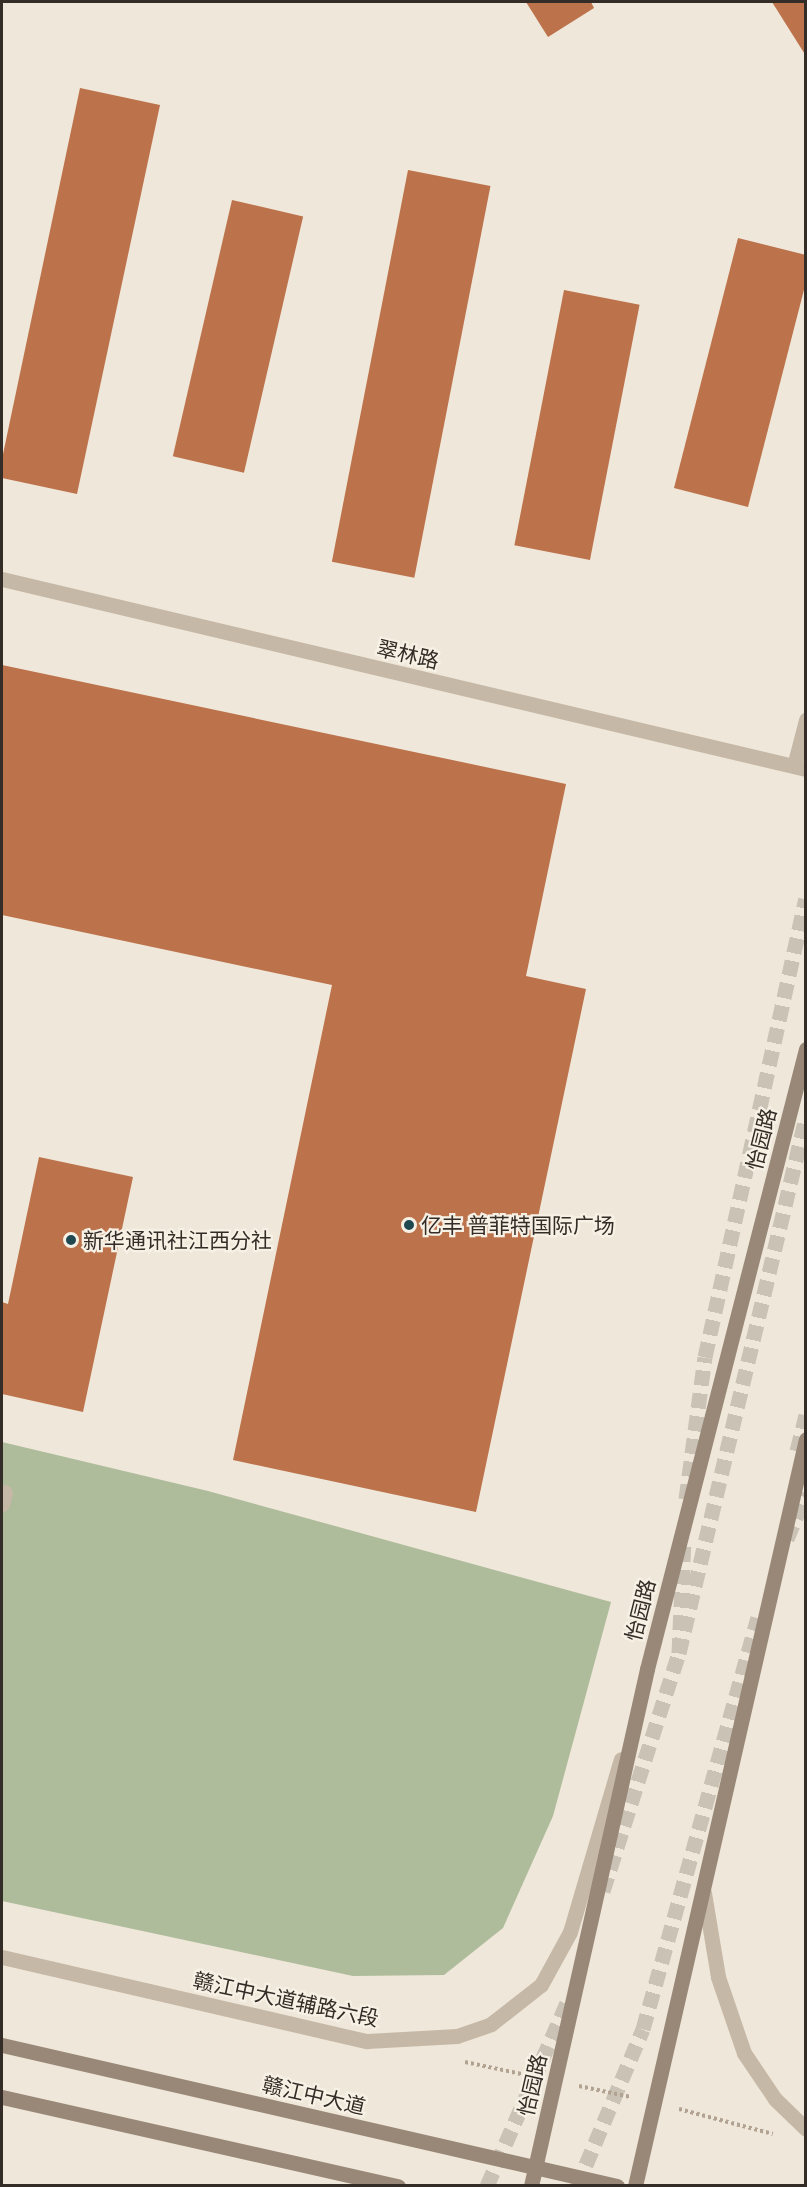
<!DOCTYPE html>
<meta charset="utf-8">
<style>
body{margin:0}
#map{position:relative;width:807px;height:2187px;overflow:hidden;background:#efe7d9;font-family:Ubuntu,"Noto Sans SC",sans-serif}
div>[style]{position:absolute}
.green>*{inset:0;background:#aebc9b}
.building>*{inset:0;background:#bc724a;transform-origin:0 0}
.secondary-tunnel>*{height:15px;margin-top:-7.5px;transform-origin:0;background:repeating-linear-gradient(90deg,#c9c2b5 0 15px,transparent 0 23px)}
.primary-tunnel>*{height:15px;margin-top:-7.5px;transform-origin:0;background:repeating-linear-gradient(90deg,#c9c2b5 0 15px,transparent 0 23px)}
.path>*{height:4px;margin-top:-2px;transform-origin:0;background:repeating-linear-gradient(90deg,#b1a291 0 3px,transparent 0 6px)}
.service>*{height:15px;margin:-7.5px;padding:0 7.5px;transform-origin:7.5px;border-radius:7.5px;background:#c6b8a7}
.tertiary>*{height:15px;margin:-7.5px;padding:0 7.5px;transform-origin:7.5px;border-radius:7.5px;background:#c6b8a7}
.secondary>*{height:15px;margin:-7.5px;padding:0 7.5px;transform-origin:7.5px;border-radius:7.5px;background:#998878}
.dots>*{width:16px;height:16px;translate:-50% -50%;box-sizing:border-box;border:3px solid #f7f1e5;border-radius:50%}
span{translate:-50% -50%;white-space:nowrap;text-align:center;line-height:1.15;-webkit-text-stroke:4.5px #f7f1e5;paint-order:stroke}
.street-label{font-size:21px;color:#332c27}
.poi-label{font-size:21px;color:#332c27}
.left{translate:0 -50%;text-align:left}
.frame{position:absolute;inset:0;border:3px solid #332c27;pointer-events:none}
</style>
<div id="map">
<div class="green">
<div style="clip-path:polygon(2px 1442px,208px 1491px,611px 1602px,553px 1816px,503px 1928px,444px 1975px,353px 1976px,2px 1901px)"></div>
</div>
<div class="building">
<div style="clip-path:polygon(526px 2px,591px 2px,594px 8px,548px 37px)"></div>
<div style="clip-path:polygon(772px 2px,806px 2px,806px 56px)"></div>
<div style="clip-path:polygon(80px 88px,160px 105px,77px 494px,2px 478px,2px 459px)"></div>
<div style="left:408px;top:170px;width:84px;height:399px;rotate:11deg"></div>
<div style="left:232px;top:200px;width:73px;height:263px;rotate:13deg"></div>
<div style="clip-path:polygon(738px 238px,806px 255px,806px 282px,748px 507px,674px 488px)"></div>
<div style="left:564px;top:290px;width:77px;height:260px;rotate:11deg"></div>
<div style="clip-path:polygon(2px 665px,566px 784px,526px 976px,586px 989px,476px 1512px,233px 1460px,332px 985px,2px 915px)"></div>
<div style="clip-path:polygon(39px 1157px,133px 1177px,83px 1412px,2px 1394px,2px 1302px,8px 1304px)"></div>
</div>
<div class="secondary-tunnel">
<div style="left:686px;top:1499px;width:143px;rotate:-82.4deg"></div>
<div style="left:705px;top:1357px;width:469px;rotate:-77.6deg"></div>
<div style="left:787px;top:1539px;width:50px;rotate:-67.6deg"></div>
<div style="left:679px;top:1653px;width:115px;rotate:-87.5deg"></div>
</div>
<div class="primary-tunnel">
<div style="left:797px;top:1451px;width:37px;rotate:-76deg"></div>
<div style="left:603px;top:1891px;width:250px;rotate:-72.3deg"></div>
<div style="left:679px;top:1653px;width:551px;rotate:-76.67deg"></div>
<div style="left:487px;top:2186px;width:200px;rotate:-66.4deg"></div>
<div style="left:577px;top:2186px;width:170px;rotate:-67.2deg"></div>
<div style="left:643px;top:2029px;width:427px;rotate:-74.4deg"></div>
</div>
<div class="path">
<div style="left:465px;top:2062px;width:67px;rotate:12deg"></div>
<div style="left:579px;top:2086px;width:53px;rotate:11.9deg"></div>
<div style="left:679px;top:2109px;width:97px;rotate:14.9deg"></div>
</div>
<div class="service">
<div style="left:2px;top:1504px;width:12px;rotate:-76deg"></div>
</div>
<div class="tertiary">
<div style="left:2px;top:579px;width:826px;rotate:13.3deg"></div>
<div style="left:794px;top:766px;width:48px;rotate:-75.4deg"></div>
<div style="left:704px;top:1893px;width:85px;rotate:80.5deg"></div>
<div style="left:718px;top:1977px;width:80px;rotate:71.1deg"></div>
<div style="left:744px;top:2053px;width:55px;rotate:56deg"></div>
<div style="left:775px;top:2099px;width:43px;rotate:44.1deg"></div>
<div style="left:2px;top:1957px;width:375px;rotate:13deg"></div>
<div style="left:367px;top:2041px;width:90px;rotate:-3.2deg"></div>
<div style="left:457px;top:2036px;width:36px;rotate:-19deg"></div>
<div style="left:491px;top:2024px;width:63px;rotate:-38deg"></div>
<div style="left:541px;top:1985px;width:60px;rotate:-61.3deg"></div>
<div style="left:570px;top:1932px;width:180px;rotate:-73.6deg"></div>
</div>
<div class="secondary">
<div style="left:2px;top:2045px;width:631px;rotate:12.91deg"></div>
<div style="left:2px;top:2097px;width:406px;rotate:12.7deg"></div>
<div style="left:531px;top:2186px;width:530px;rotate:-77.35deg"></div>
<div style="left:647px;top:1669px;width:640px;rotate:-75.62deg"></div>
<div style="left:635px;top:2186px;width:766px;rotate:-77.11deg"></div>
</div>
<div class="dots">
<div style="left:409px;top:1225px;background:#204851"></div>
<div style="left:71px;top:1240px;background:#204851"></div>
</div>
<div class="street-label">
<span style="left:408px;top:654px;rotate:13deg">翠林路</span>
<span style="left:761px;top:1139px;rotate:-76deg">怡园路</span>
<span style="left:640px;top:1610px;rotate:-76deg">怡园路</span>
<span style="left:286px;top:1999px;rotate:12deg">赣江中大道辅路六段</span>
<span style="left:532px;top:2085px;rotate:-77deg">怡园路</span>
<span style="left:314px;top:2095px;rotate:13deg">赣江中大道</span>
</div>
<div class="poi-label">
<span class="left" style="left:421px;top:1225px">亿丰 普菲特国际广场</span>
<span class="left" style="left:83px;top:1240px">新华通讯社江西分社</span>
</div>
<div class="frame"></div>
</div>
